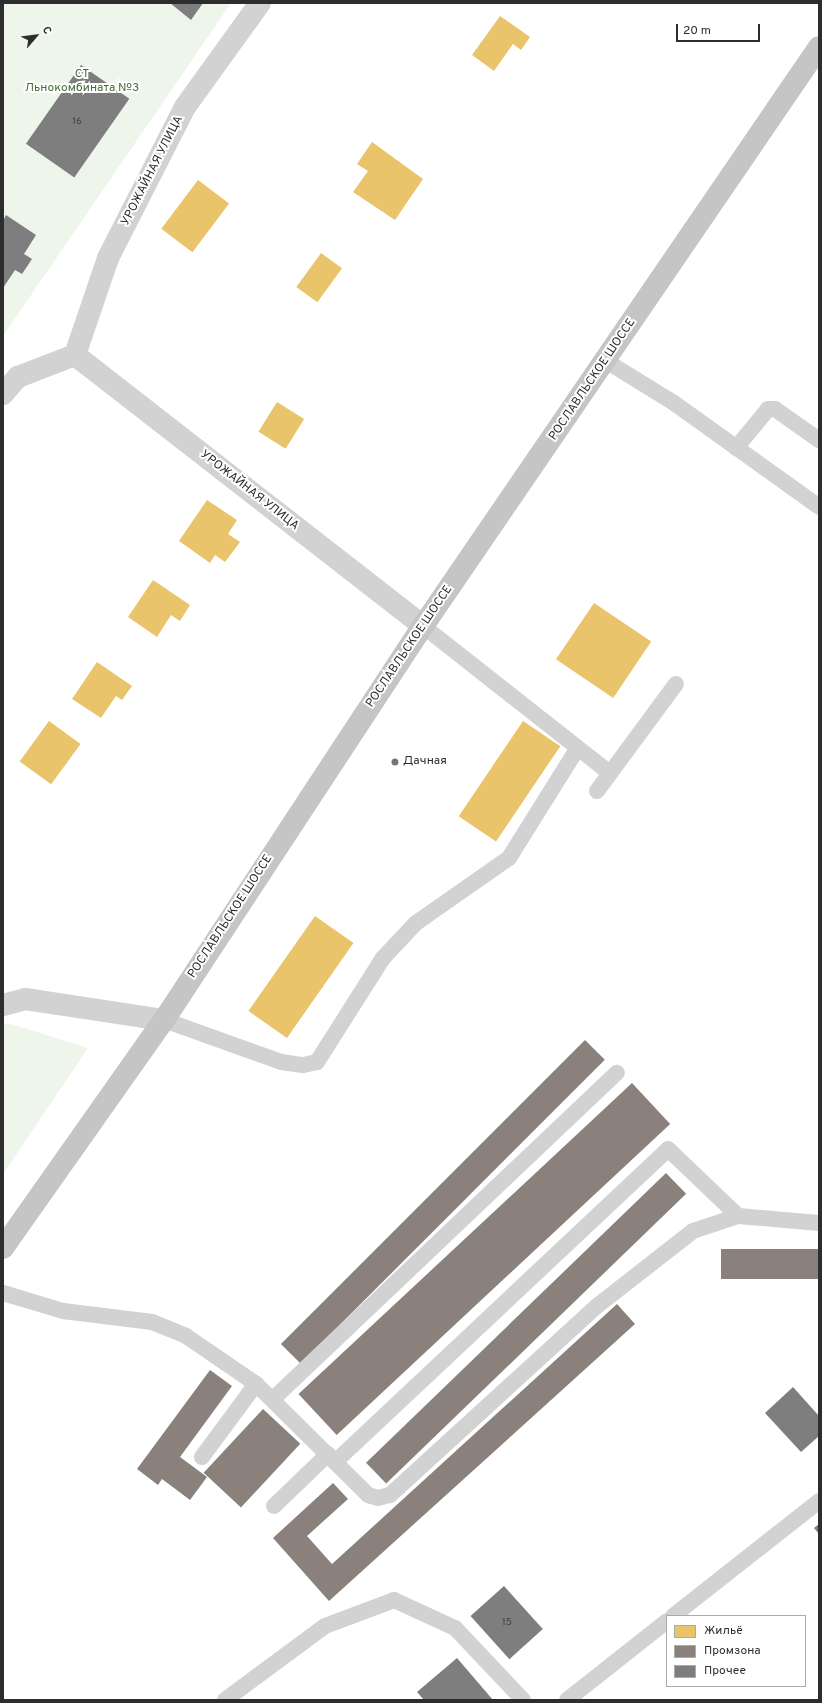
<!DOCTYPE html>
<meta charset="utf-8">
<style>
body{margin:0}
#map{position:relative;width:822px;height:1703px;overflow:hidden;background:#fff;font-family:Overpass,sans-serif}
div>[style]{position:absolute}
.green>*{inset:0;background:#eef5ea}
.homes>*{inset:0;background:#e9c46a;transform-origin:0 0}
.industry>*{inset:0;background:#8a817c;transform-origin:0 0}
.building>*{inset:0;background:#7e7e7e;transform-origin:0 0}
.service>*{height:16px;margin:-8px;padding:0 8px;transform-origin:8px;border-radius:8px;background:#d2d2d2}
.minor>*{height:22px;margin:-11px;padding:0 11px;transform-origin:11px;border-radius:11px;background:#d2d2d2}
.primary>*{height:22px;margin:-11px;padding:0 11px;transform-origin:11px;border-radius:11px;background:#c5c5c5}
.dots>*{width:11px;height:11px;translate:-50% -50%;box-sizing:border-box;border:2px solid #fff;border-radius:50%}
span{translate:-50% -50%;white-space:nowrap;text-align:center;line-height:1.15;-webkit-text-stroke:4px #fff;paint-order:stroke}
.number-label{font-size:10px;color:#414141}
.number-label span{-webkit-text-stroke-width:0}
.park-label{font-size:12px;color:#476c37}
.street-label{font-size:12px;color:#2d2d2d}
.poi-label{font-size:12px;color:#2d2d2d}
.left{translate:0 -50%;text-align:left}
.frame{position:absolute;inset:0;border:4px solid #2d2d2d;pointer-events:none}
.legend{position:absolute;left:666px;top:1615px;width:140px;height:72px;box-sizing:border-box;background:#fff;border:1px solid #ababab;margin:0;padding:5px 7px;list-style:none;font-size:12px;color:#2d2d2d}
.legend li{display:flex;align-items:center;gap:8px;height:20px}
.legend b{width:20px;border:1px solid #ababab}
.north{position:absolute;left:16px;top:16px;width:40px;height:40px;-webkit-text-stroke:3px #fff;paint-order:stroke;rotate:62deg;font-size:11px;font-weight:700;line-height:16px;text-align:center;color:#2d2d2d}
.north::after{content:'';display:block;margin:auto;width:14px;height:18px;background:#2d2d2d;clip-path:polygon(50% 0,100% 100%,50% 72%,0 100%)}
.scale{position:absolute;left:676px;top:24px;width:84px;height:18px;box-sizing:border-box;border:2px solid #2d2d2d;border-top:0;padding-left:5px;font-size:12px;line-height:14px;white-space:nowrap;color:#2d2d2d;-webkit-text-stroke:3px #fff;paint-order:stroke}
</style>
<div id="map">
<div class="green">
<div style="clip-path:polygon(3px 3px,231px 3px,3px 336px)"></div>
<div style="clip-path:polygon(8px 1023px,88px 1048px,3px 1174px,3px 1025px)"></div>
</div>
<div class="homes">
<div style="clip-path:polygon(500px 16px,530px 37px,521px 50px,513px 44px,494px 71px,472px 55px)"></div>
<div style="clip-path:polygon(372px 142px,423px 179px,395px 220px,353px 192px,368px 171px,357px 164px)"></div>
<div style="left:198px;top:180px;width:39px;height:61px;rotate:37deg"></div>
<div style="left:321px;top:253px;width:26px;height:42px;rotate:36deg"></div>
<div style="left:277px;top:402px;width:32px;height:35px;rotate:32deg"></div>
<div style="clip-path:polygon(207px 500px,237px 520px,228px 534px,240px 542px,225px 562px,215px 555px,210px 563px,179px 541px)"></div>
<div style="clip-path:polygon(153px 580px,190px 605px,180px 621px,171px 615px,157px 637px,128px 617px)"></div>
<div style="left:594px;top:603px;width:69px;height:68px;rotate:34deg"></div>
<div style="clip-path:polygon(97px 662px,132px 686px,122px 700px,116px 696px,101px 718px,72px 699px)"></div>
<div style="left:49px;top:721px;width:39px;height:50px;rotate:36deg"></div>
<div style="left:523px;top:721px;width:45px;height:115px;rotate:34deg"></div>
<div style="left:315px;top:916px;width:47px;height:116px;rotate:35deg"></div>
</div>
<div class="industry">
<div style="left:585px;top:1040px;width:28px;height:430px;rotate:45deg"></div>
<div style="left:632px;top:1083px;width:56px;height:456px;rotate:47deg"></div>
<div style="left:666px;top:1173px;width:29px;height:417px;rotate:46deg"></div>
<div style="left:819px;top:1249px;width:30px;height:98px;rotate:90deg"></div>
<div style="clip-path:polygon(617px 1304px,635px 1324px,329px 1601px,273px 1538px,333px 1483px,348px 1499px,307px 1536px,332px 1564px)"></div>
<div style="clip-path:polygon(210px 1370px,232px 1386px,180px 1457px,207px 1477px,190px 1500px,162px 1479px,158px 1485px,137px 1469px)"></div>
<div style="left:263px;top:1409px;width:51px;height:87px;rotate:43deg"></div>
</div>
<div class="building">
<div style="clip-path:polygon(170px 3px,203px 3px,191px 20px)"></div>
<div style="left:81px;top:65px;width:59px;height:96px;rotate:35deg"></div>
<div style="clip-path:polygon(6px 215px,36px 235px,24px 254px,32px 259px,22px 274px,15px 270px,3px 288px,3px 221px)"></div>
<div style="clip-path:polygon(793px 1387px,819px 1416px,819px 1436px,801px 1452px,765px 1413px)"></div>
<div style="clip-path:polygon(819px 1524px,819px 1534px,814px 1528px)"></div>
<div style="left:504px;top:1586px;width:58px;height:45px;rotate:48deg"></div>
<div style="clip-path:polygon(457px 1658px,493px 1700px,424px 1700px,417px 1692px)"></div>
</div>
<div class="service">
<div style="left:606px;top:361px;width:80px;rotate:31.7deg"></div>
<div style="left:674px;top:403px;width:178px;rotate:35.6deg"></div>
<div style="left:736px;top:448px;width:50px;rotate:-50.6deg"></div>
<div style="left:768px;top:409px;width:7px"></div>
<div style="left:775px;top:409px;width:54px;rotate:35.2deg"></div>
<div style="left:423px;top:626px;width:238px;rotate:38.2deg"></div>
<div style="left:597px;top:791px;width:133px;rotate:-53.6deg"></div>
<div style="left:164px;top:1020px;width:124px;rotate:19.7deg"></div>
<div style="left:281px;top:1062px;width:22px;rotate:8deg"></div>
<div style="left:303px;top:1065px;width:14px;rotate:-12deg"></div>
<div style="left:317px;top:1062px;width:123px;rotate:-57.6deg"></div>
<div style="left:383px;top:958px;width:48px;rotate:-46.7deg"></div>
<div style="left:416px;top:923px;width:113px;rotate:-35deg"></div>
<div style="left:509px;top:858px;width:128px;rotate:-58deg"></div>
<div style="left:3px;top:1293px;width:63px;rotate:16.7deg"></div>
<div style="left:63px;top:1311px;width:90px;rotate:7deg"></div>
<div style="left:152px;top:1322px;width:37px;rotate:22deg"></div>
<div style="left:186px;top:1336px;width:85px;rotate:34.4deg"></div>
<div style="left:256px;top:1384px;width:158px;rotate:44.7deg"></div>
<div style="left:368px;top:1495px;width:10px;rotate:17deg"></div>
<div style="left:378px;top:1498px;width:12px;rotate:-14deg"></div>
<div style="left:390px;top:1495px;width:280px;rotate:-42.4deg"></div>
<div style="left:597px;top:1306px;width:122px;rotate:-38deg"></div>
<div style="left:693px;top:1231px;width:47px;rotate:-18.4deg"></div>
<div style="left:738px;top:1216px;width:81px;rotate:4.9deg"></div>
<div style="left:273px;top:1399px;width:474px;rotate:-43.5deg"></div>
<div style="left:202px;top:1457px;width:91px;rotate:-53.5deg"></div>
<div style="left:335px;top:1462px;width:457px;rotate:-43.2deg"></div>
<div style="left:668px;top:1149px;width:97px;rotate:43.7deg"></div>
<div style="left:274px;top:1506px;width:75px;rotate:-43.9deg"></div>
<div style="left:673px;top:1616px;width:186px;rotate:-38.2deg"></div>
<div style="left:225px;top:1700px;width:124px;rotate:-36.5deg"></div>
<div style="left:325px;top:1626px;width:74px;rotate:-20.6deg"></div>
<div style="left:394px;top:1600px;width:67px;rotate:24.7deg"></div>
<div style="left:455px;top:1628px;width:99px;rotate:46.6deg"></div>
<div style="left:567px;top:1700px;width:127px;rotate:-38.3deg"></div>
</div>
<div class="minor">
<div style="left:75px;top:355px;width:441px;rotate:37.9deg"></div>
<div style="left:3px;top:394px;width:23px;rotate:-49deg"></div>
<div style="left:18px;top:377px;width:61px;rotate:-21.1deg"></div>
<div style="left:75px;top:355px;width:102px;rotate:-71.2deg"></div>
<div style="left:108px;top:258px;width:169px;rotate:-63deg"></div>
<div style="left:185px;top:107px;width:128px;rotate:-54.2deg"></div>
<div style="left:3px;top:1005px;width:23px;rotate:-15deg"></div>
<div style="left:25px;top:999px;width:141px;rotate:8.6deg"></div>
</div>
<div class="primary">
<div style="left:3px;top:1248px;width:279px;rotate:-54.8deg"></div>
<div style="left:164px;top:1020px;width:472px;rotate:-56.7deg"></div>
<div style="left:423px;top:626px;width:701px;rotate:-55.63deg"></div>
</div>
<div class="dots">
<div style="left:395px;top:762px;background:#767676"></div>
</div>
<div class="number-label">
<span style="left:77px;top:122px">16</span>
<span style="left:507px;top:1623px">15</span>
</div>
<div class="park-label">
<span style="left:82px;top:82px">СТ<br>Льнокомбината №3</span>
</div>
<div class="street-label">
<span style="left:153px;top:171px;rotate:-63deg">УРОЖАЙНАЯ УЛИЦА</span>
<span style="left:593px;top:380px;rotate:-56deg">РОСЛАВЛЬСКОЕ ШОССЕ</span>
<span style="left:249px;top:491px;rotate:38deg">УРОЖАЙНАЯ УЛИЦА</span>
<span style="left:410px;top:647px;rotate:-56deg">РОСЛАВЛЬСКОЕ ШОССЕ</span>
<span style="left:231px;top:917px;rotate:-57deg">РОСЛАВЛЬСКОЕ ШОССЕ</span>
</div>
<div class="poi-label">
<span class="left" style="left:403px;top:762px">Дачная</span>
</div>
<div class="frame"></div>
<ul class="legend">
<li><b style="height:11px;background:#e9c46a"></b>Жильё</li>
<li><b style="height:11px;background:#8a817c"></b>Промзона</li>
<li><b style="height:11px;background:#7e7e7e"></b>Прочее</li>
</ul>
<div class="north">С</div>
<div class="scale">20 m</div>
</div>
